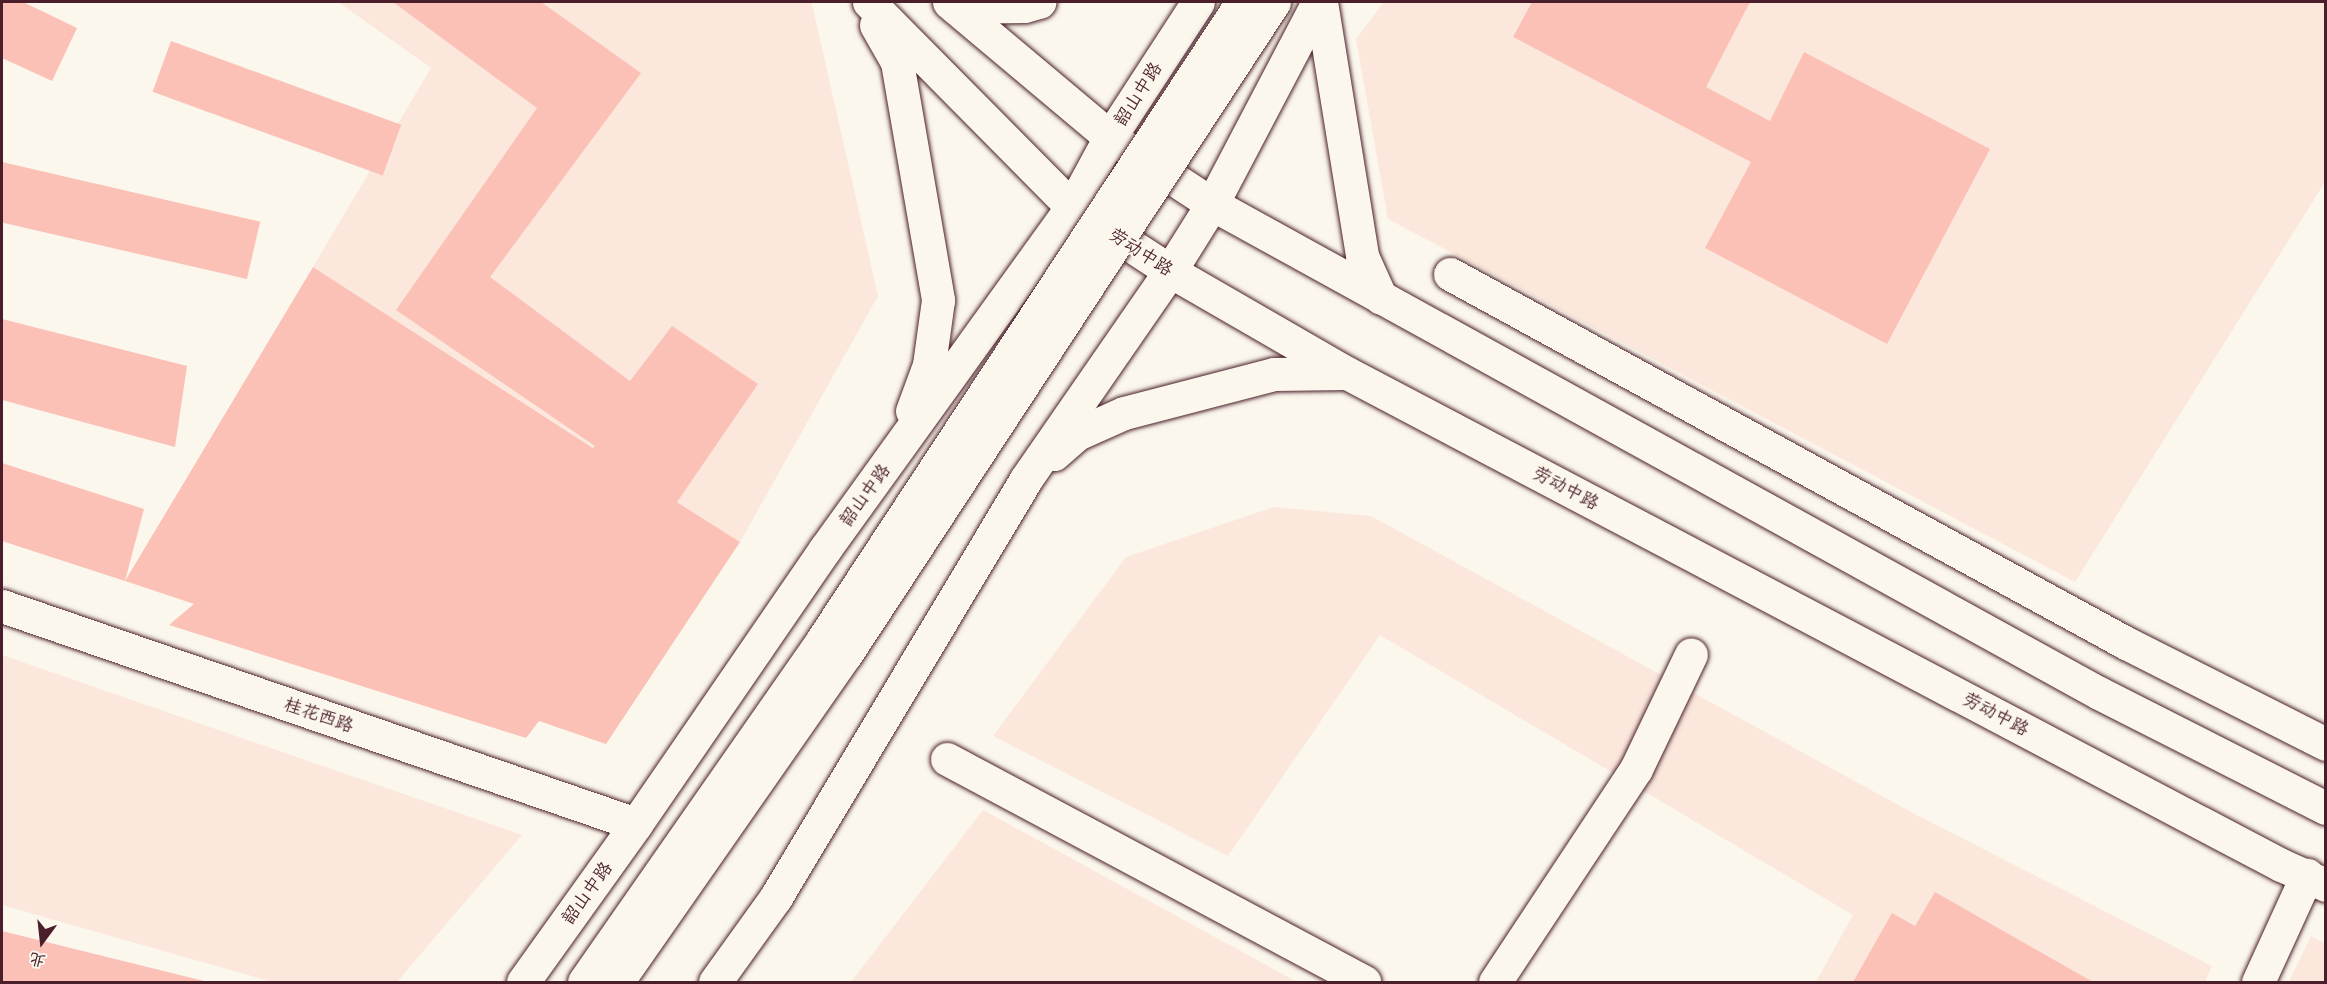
<!DOCTYPE html>
<meta charset="utf-8">
<style>
body{margin:0}
#map{position:relative;width:2327px;height:984px;overflow:hidden;background:#fbf7ec;font-family:Sriracha,"LXGW WenKai TC",sans-serif}
div>[style]{position:absolute}
.built>*{inset:0;background:#fbe7dc}
.building>*{inset:0;background:#fcc1b6;transform-origin:0 0}
.roads{filter:drop-shadow(0 0 2px #4a1f2b) drop-shadow(0 0 2px #4a1f2b)}
.minor>*{height:33px;margin:-16.5px;padding:0 16.5px;transform-origin:16.5px;border-radius:16.5px;background:#fbf7ec}
.major>*{height:33px;margin:-16.5px;padding:0 16.5px;transform-origin:16.5px;border-radius:16.5px;background:#fbf7ec}
.bridges{filter:drop-shadow(0 0 2px #4a1f2b) drop-shadow(0 0 2px #4a1f2b)}
.major-bridge>*{height:33px;margin:-16.5px;padding:0 16.5px;transform-origin:16.5px;border-radius:16.5px;background:#fbf7ec}
span{translate:-50% -50%;white-space:nowrap;text-align:center;line-height:1.15;-webkit-text-stroke:4.5px #fbf7ec;paint-order:stroke}
.street-label{font-size:18px;color:#4a1f2b}
.frame{position:absolute;inset:0;border:3px solid #4a1f2b;pointer-events:none}
.north{position:absolute;left:12px;top:912px;width:60px;height:60px;-webkit-text-stroke:4px #fbf7ec;paint-order:stroke;rotate:195deg;font-size:16px;font-weight:700;line-height:24px;text-align:center;color:#4a1f2b}
.north::after{content:'';display:block;margin:auto;width:21px;height:27px;background:#4a1f2b;clip-path:polygon(50% 0,100% 100%,50% 72%,0 100%)}
</style>
<div id="map">
<div class="built">
<div style="clip-path:polygon(338px 2px,809px 2px,812px 4px,878px 296px,740px 542px,313px 267px,431px 68px)"></div>
<div style="clip-path:polygon(1384px 2px,2325px 2px,2325px 182px,2075px 582px,1388px 219px,1356px 39px)"></div>
<div style="clip-path:polygon(1274px 507px,1371px 516px,1911px 812px,2212px 966px,2205px 982px,1816px 982px,1853px 915px,1380px 635px,1228px 856px,993px 736px,1126px 557px)"></div>
<div style="clip-path:polygon(2px 655px,522px 835px,397px 982px,273px 982px,2px 905px)"></div>
<div style="clip-path:polygon(983px 810px,1297px 982px,851px 982px)"></div>
<div style="clip-path:polygon(2311px 936px,2325px 944px,2325px 982px,2289px 982px)"></div>
</div>
<div class="building">
<div style="clip-path:polygon(2px 2px,23px 2px,77px 28px,52px 81px,2px 58px)"></div>
<div style="clip-path:polygon(393px 2px,541px 2px,641px 73px,490px 277px,630px 381px,672px 326px,758px 384px,677px 502px,740px 542px,606px 744px,539px 721px,526px 738px,169px 625px,194px 604px,125px 581px,313px 267px,593px 448px,595px 446px,396px 310px,537px 108px)"></div>
<div style="clip-path:polygon(1532px 2px,1750px 2px,1706px 87px,1770px 121px,1804px 52px,1990px 149px,1887px 344px,1705px 248px,1751px 162px,1513px 37px)"></div>
<div style="left:171px;top:41px;width:245px;height:54px;rotate:20deg"></div>
<div style="left:2px;top:162px;width:265px;height:59px;rotate:13deg"></div>
<div style="clip-path:polygon(2px 319px,187px 366px,175px 447px,2px 400px)"></div>
<div style="clip-path:polygon(2px 463px,144px 509px,125px 581px,2px 541px)"></div>
<div style="clip-path:polygon(1935px 892px,2093px 982px,1853px 982px,1892px 913px,1915px 926px)"></div>
<div style="clip-path:polygon(2px 931px,208px 982px,2px 982px)"></div>
</div>
<div class="roads">
<div class="minor">
<div style="left:1450px;top:274px;width:770px;rotate:28.63deg"></div>
<div style="left:2126px;top:643px;width:224px;rotate:26.8deg"></div>
<div style="left:2px;top:606px;width:670px;rotate:18.98deg"></div>
<div style="left:947px;top:759px;width:473px;rotate:28.1deg"></div>
<div style="left:1495px;top:982px;width:255px;rotate:-56.5deg"></div>
<div style="left:1636px;top:769px;width:127px;rotate:-64.4deg"></div>
<div style="left:2258px;top:982px;width:118px;rotate:-65.4deg"></div>
</div>
<div class="major">
<div style="left:869px;top:2px;width:289px;rotate:45.3deg"></div>
<div style="left:1072px;top:207px;width:117px;rotate:33.1deg"></div>
<div style="left:1170px;top:271px;width:204px;rotate:30deg"></div>
<div style="left:1347px;top:373px;width:1056px;rotate:27.78deg"></div>
<div style="left:2281px;top:865px;width:49px;rotate:24deg"></div>
<div style="left:949px;top:2px;width:210px;rotate:40deg"></div>
<div style="left:1110px;top:137px;width:122px;rotate:33.3deg"></div>
<div style="left:1212px;top:204px;width:1013px;rotate:28.87deg"></div>
<div style="left:2099px;top:693px;width:254px;rotate:26.9deg"></div>
<div style="left:1321px;top:2px;width:257px;rotate:80.8deg"></div>
<div style="left:1362px;top:256px;width:46px;rotate:65.7deg"></div>
<div style="left:955px;top:7px;width:69px;rotate:-0.8deg"></div>
<div style="left:1024px;top:6px;width:16px;rotate:-15deg"></div>
<div style="left:876px;top:25px;width:43px;rotate:60.4deg"></div>
<div style="left:897px;top:62px;width:242px;rotate:80.2deg"></div>
<div style="left:938px;top:300px;width:66px;rotate:97.9deg"></div>
<div style="left:929px;top:365px;width:49px;rotate:110.3deg"></div>
<div style="left:1054px;top:454px;width:30px;rotate:-41deg"></div>
<div style="left:1077px;top:434px;width:51px;rotate:-24.1deg"></div>
<div style="left:1124px;top:413px;width:155px;rotate:-14.6deg"></div>
<div style="left:1274px;top:374px;width:72px;rotate:-0.8deg"></div>
<div style="left:523px;top:982px;width:194px;rotate:-54.4deg"></div>
<div style="left:636px;top:824px;width:334px;rotate:-55.5deg"></div>
<div style="left:825px;top:549px;width:422px;rotate:-54.2deg"></div>
<div style="left:1072px;top:207px;width:80px;rotate:-61.5deg"></div>
<div style="left:1110px;top:137px;width:161px;rotate:-56.9deg"></div>
<div style="left:715px;top:982px;width:105px;rotate:-54.3deg"></div>
<div style="left:776px;top:897px;width:487px;rotate:-59.1deg"></div>
<div style="left:1026px;top:479px;width:253px;rotate:-55.3deg"></div>
<div style="left:1170px;top:271px;width:79px;rotate:-57.9deg"></div>
<div style="left:1212px;top:204px;width:228px;rotate:-62.3deg"></div>
</div>
</div>
<div class="bridges">
<div class="major-bridge">
<div style="left:584px;top:982px;width:418px;rotate:-55.1deg"></div>
<div style="left:823px;top:639px;width:762px;rotate:-56.66deg"></div>
<div style="left:617px;top:982px;width:400px;rotate:-55.1deg"></div>
<div style="left:846px;top:654px;width:780px;rotate:-56.72deg"></div>
</div>
</div>
<div class="street-label">
<span style="left:1138px;top:94px;rotate:-57deg">韶山中路</span>
<span style="left:1141px;top:252px;rotate:33deg">劳动中路</span>
<span style="left:1566px;top:488px;rotate:28deg">劳动中路</span>
<span style="left:865px;top:495px;rotate:-54deg">韶山中路</span>
<span style="left:1996px;top:714px;rotate:28deg">劳动中路</span>
<span style="left:319px;top:715px;rotate:19deg">桂花西路</span>
<span style="left:587px;top:893px;rotate:-54deg">韶山中路</span>
</div>
<div class="frame"></div>
<div class="north">北</div>
</div>
